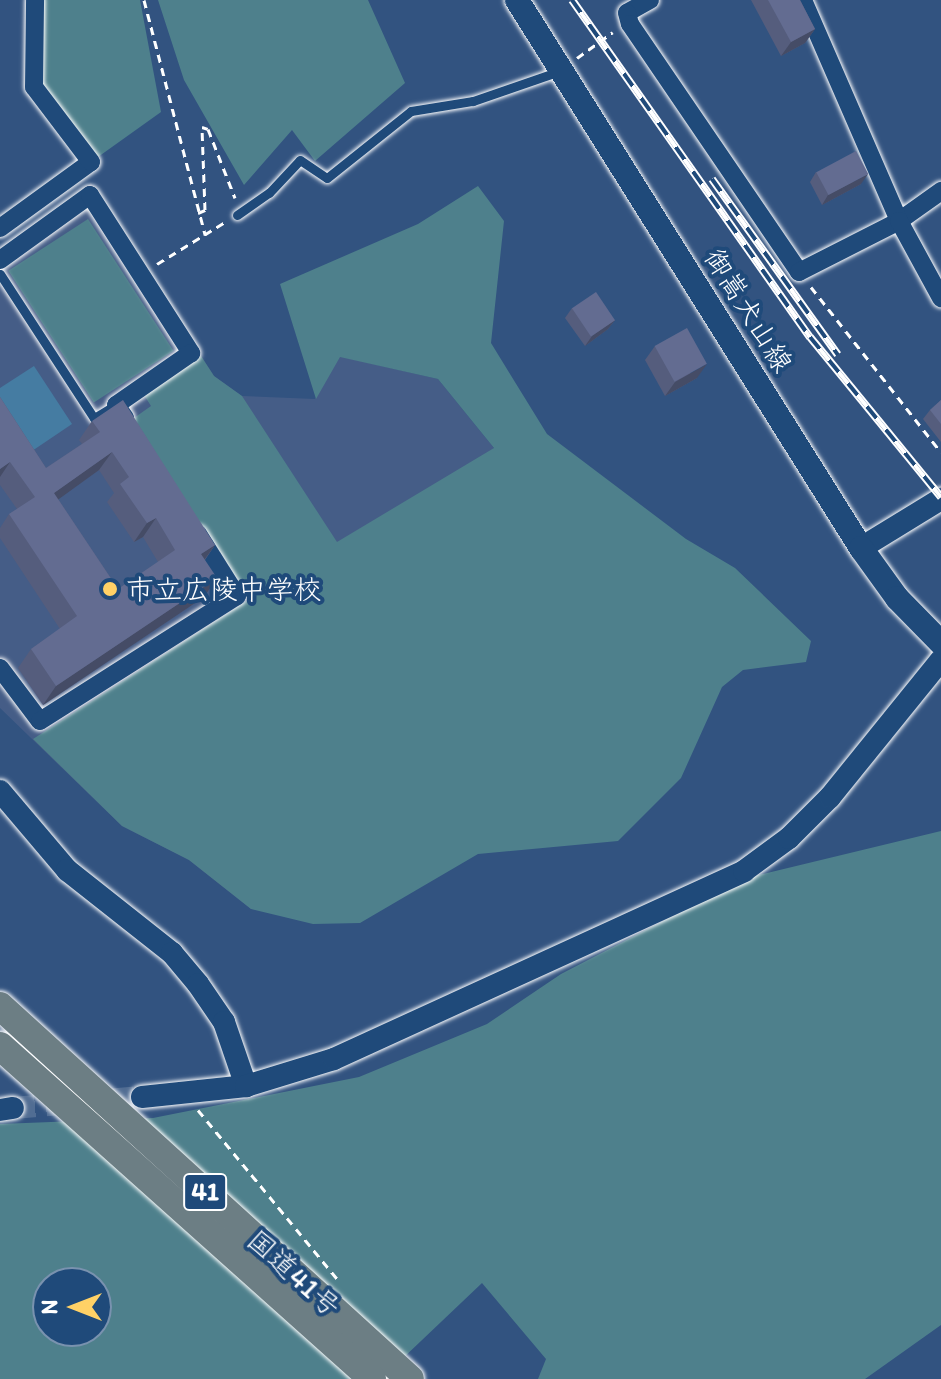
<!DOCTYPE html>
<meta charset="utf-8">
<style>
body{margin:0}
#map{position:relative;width:941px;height:1379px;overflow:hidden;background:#325380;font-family:Itim,"Klee One",sans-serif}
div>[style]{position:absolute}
.built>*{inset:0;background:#455d87}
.green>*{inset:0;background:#4e808c;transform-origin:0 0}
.water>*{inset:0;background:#457ca2}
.tertiary-tunnel>*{height:22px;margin-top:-11px;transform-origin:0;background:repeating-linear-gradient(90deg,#516d93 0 22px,transparent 0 33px)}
.path>*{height:3px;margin-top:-1.5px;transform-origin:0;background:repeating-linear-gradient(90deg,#fff 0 8px,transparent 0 14px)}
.roads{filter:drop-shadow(0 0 2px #fff) drop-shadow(0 0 2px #fff)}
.service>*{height:9px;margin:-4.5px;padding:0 4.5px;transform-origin:4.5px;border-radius:4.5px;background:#1f4a7a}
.minor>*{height:18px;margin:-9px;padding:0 9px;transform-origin:9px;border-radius:9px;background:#1f4a7a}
.tertiary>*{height:22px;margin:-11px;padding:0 11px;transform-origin:11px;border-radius:11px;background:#1f4a7a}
.secondary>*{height:24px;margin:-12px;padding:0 12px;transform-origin:12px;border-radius:12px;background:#1f4a7a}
.trunk>*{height:28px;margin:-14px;padding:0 14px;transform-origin:14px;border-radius:14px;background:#6c7e84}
.rail>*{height:8px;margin-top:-4px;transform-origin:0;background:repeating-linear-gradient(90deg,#1f4a7a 0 15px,#fff 0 30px);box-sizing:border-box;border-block:2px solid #fff}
.wall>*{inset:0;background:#555d7d}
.shaded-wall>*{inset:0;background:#454c66}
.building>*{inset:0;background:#636c91;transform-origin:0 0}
.dots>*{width:22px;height:22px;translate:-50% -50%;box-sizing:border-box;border:4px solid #1f4a7a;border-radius:50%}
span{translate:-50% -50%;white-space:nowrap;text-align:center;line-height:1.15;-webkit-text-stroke:8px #1f4a7a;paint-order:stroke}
.shield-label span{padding:2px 6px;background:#1f4a7a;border:2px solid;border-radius:6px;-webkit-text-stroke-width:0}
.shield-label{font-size:26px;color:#fff;font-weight:700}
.street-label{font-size:28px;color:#fff}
.poi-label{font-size:28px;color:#fff}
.left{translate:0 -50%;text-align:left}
.north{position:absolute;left:32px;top:1267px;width:80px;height:80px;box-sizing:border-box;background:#1f4a7a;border:2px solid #7992af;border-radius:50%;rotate:270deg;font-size:22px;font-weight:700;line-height:32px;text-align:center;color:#fff}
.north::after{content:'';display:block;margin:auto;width:28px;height:36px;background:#ffd166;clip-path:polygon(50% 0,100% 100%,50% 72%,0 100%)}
</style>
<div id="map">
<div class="built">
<div style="clip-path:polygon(91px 183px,214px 376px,242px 396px,315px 399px,339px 356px,438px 379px,494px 448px,251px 909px,189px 860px,122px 826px,0 708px,0 248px)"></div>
</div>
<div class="green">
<div style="clip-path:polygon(35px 0,140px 0,161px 112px,91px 162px,34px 87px)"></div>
<div style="clip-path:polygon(158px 0,368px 0,405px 83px,315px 161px,292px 130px,244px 185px,184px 80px)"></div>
<div style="clip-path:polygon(478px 186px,504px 221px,491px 343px,547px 434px,686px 539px,735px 568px,811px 641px,806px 662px,743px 670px,722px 687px,681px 778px,618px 841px,478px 854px,360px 923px,313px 924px,251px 909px,189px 860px,122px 826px,33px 739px,248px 600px,134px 418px,151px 406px,144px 395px,201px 356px,214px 376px,242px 396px,337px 542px,494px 448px,438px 379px,340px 357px,316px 399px,280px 284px,418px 224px)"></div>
<div style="left:88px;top:219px;width:157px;height:95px;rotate:57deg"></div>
<div style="clip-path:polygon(evenodd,941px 831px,941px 1325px,865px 1379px,538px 1379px,546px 1359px,482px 1283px,381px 1379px,0 1379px,0 1124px,153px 1118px,359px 1077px,487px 1024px,561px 974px,746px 878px,941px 831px,48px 1283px,96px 1283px,96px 1331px,48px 1331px,48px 1283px)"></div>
</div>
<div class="water">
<div style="clip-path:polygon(34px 366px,72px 424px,32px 451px,0 402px,0 388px)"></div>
</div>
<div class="tertiary-tunnel">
<div style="left:13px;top:1108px;width:129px;rotate:-4.9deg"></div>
</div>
<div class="path">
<div style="left:144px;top:0;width:243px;rotate:75.4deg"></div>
<div style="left:577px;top:58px;width:44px;rotate:-35.8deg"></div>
<div style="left:198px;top:213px;width:8px;rotate:-23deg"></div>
<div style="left:205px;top:210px;width:83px;rotate:-92.1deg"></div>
<div style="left:202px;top:127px;width:6px;rotate:18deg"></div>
<div style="left:208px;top:129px;width:74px;rotate:68.6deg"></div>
<div style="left:157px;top:264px;width:80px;rotate:-31.7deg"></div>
<div style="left:811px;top:287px;width:210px;rotate:51.8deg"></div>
<div style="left:198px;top:1110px;width:220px;rotate:50.5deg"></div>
</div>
<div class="roads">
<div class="service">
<div style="left:237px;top:215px;width:39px;rotate:-35deg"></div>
<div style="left:269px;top:193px;width:45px;rotate:-46.8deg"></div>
<div style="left:300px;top:160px;width:32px;rotate:34deg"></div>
<div style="left:327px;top:178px;width:107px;rotate:-38.6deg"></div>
<div style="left:411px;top:111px;width:63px;rotate:-9.2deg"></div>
<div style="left:473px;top:101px;width:92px;rotate:-19deg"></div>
<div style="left:0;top:274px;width:172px;rotate:56.9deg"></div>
<div style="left:94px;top:418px;width:26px;rotate:-31deg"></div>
</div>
<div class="minor">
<div style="left:650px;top:0;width:26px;rotate:151deg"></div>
<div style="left:627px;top:13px;width:11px;rotate:75deg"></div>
<div style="left:630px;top:24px;width:300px;rotate:55.7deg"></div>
<div style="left:799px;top:272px;width:112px;rotate:-27deg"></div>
<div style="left:899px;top:221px;width:52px;rotate:-35.5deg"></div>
<div style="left:803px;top:0;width:241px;rotate:66.5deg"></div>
<div style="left:899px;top:221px;width:88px;rotate:61.4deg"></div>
<div style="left:0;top:228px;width:112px;rotate:-36deg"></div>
<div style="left:91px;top:162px;width:94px;rotate:-127.2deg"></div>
<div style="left:34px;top:87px;width:87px;rotate:-89.3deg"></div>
<div style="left:0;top:260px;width:111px;rotate:-35.8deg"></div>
<div style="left:90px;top:195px;width:188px;rotate:57.4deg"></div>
<div style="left:191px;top:353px;width:91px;rotate:145.3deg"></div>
<div style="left:116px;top:405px;width:16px;rotate:55deg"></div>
<div style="left:0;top:668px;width:66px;rotate:53deg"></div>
<div style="left:40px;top:721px;width:233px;rotate:-32.4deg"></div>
<div style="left:237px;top:596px;width:73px;rotate:-122.2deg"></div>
</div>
<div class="tertiary">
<div style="left:861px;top:548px;width:94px;rotate:-31.5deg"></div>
<div style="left:0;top:791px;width:104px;rotate:49.7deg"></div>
<div style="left:67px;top:870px;width:134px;rotate:38.3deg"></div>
<div style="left:172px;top:953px;width:40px;rotate:50deg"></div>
<div style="left:198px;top:984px;width:46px;rotate:55.6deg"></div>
<div style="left:224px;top:1022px;width:68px;rotate:71deg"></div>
<div style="left:142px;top:1097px;width:105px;rotate:-6deg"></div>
<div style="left:246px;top:1086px;width:92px;rotate:-17.1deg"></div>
<div style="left:334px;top:1059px;width:451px;rotate:-24.6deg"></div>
<div style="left:744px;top:871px;width:56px;rotate:-36.3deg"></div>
<div style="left:789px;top:838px;width:58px;rotate:-45deg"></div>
<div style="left:830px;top:797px;width:176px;rotate:-51deg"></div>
<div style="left:0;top:1110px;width:13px;rotate:-9deg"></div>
</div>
<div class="secondary">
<div style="left:517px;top:0;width:647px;rotate:57.88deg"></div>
<div style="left:861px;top:548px;width:62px;rotate:54.2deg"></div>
<div style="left:897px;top:598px;width:63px;rotate:45.6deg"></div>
</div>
<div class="trunk">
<div style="left:0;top:1006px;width:554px;rotate:42.29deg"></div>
<div style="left:0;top:1046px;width:499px;rotate:41.8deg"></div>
</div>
</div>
<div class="rail">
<div style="left:572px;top:0;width:413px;rotate:54.8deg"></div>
<div style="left:810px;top:337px;width:207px;rotate:50.7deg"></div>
<div style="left:712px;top:179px;width:216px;rotate:54.4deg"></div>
</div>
<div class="wall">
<div style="clip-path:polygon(751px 0,800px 0,815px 29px,805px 43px,781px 56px)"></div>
<div style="clip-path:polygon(816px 172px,861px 184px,822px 205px,810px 182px)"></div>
<div style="clip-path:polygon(572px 308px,615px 320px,608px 329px,585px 346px,565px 318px)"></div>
<div style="clip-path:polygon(655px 346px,697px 378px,665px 396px,645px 360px)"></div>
<div style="clip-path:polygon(evenodd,0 397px,46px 468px,82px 444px,79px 440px,92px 421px,215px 545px,205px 560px,204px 597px,43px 705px,18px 668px,31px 649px,60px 629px,0 538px,0 528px,9px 514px,17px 509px,0 485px,0 397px,99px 470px,114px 493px,107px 502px,134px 542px,143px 537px,158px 562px,118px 589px,58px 499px,99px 470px)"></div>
<div style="clip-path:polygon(941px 400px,941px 442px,923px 419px,930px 410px)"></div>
</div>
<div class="shaded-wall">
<div style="clip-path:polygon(815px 29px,805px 43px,781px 56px,791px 42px)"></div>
<div style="clip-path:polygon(868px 174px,861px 184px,822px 205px,828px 195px)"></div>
<div style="clip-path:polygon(615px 320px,608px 329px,585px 346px,592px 336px)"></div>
<div style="clip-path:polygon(707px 364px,697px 378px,665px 396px,675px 382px)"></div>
<div style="clip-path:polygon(112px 452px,99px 470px,41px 512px,54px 493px)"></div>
<div style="clip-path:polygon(10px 462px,0 477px,0 469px)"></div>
<div style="clip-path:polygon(156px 518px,143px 537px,134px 542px,147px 523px)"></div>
<div style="clip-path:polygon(215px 545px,202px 563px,201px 554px)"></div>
<div style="clip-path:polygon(217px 578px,204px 597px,43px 705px,56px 686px)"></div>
</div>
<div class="building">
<div style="clip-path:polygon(768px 0,800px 0,815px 29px,791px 42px)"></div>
<div style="left:856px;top:151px;width:26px;height:45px;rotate:62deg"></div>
<div style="left:596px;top:292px;width:34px;height:29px;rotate:56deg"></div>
<div style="left:687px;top:328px;width:41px;height:37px;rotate:61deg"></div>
<div style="clip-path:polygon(evenodd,0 397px,46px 468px,100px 432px,92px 421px,123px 400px,215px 545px,201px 554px,217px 578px,56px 686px,31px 649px,77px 616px,9px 514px,35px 497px,10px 462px,0 469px,0 397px,112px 452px,129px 477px,120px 484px,147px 523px,156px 518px,175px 550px,118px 589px,54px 493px,112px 452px)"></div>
<div style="clip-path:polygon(941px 400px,941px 424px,930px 410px)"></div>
</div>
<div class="dots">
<div style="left:110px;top:589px;background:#ffd166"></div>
</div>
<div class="shield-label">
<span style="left:205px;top:1192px">41</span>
</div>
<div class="street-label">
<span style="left:749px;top:310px;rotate:58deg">御嵩犬山線</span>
<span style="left:294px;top:1273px;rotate:42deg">国道41号</span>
</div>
<div class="poi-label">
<span class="left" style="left:126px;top:589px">市立広陵中学校</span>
</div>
<div class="north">N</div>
</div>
